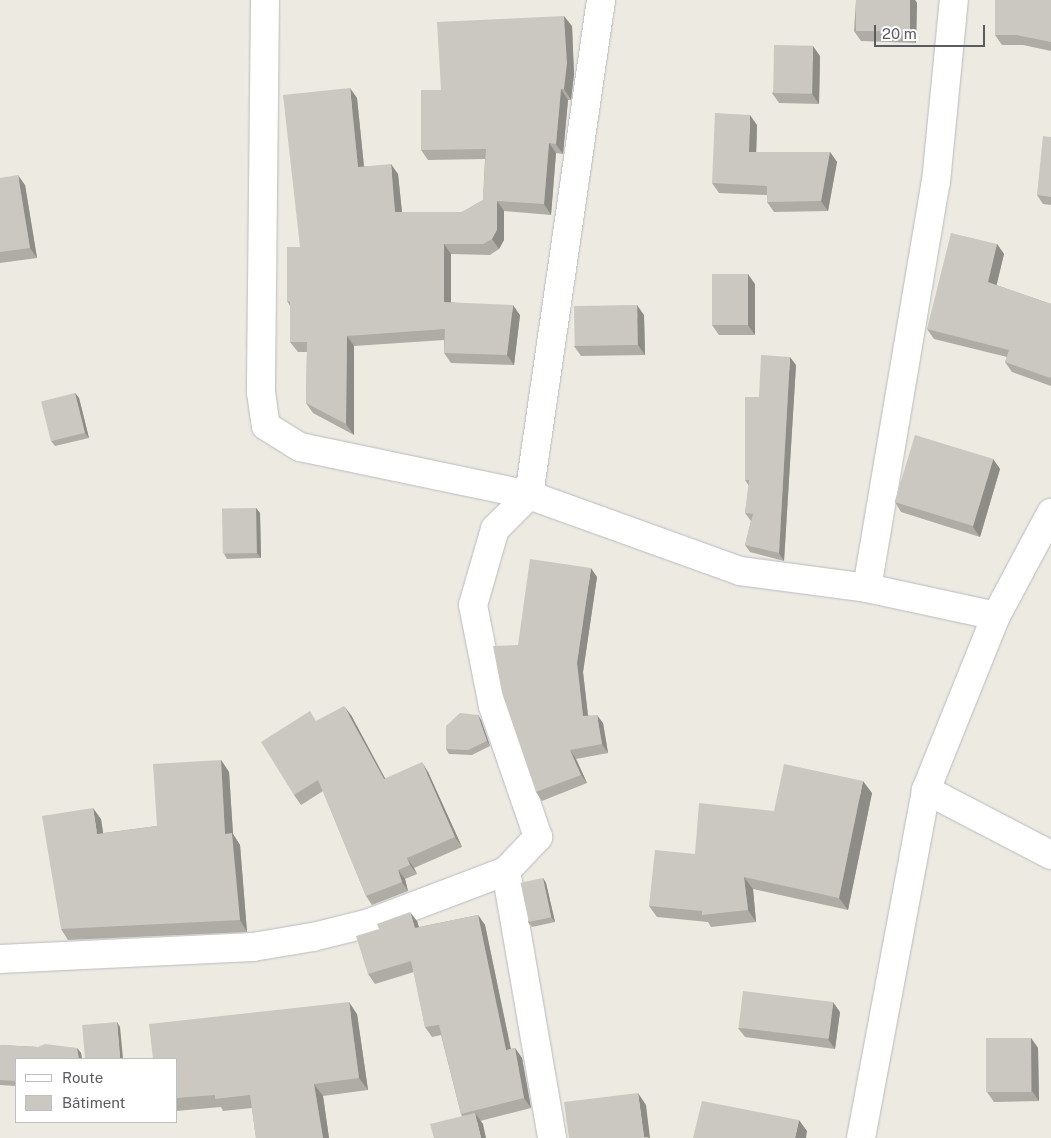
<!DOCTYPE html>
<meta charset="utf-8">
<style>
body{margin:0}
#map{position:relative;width:1051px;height:1138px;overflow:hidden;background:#edebe1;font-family:"Public Sans",sans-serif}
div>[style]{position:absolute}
.roads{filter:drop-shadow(0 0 1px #b9bac0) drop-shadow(0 0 1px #b9bac0)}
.minor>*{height:28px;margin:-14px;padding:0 14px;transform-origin:14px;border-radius:14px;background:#fff}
.wall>*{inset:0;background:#aeaca5}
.shaded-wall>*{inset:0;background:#8d8c86}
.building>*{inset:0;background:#cac8c0;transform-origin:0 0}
span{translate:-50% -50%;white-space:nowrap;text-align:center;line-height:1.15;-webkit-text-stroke:5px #fff;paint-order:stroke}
.legend{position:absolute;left:15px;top:1058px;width:162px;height:65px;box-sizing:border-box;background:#fff;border:1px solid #bdbec0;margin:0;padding:6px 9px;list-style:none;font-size:15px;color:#5a5c62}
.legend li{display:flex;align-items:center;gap:10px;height:25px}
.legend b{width:25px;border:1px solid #bdbec0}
.scale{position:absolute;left:874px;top:25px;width:111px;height:22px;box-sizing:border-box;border:2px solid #5a5c62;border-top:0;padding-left:6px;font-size:15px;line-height:18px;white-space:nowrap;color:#5a5c62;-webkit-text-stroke:4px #fff;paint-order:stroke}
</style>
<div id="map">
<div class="roads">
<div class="minor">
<div style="left:265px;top:0;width:392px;rotate:90.6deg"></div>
<div style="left:261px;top:392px;width:34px;rotate:82deg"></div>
<div style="left:266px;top:426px;width:40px;rotate:32deg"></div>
<div style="left:300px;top:447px;width:234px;rotate:11.8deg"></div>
<div style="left:529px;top:495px;width:224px;rotate:19.8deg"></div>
<div style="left:740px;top:571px;width:128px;rotate:7.6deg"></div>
<div style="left:867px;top:588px;width:132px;rotate:12.2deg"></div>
<div style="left:867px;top:588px;width:412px;rotate:-80.4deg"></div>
<div style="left:936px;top:182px;width:183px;rotate:-84.4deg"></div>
<div style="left:926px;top:790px;width:141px;rotate:27.5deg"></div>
<div style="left:506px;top:871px;width:271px;rotate:80.2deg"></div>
<div style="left:0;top:959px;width:253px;rotate:-2.7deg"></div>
<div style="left:253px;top:947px;width:61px;rotate:-9.5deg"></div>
<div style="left:313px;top:937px;width:58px;rotate:-14deg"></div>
<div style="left:369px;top:923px;width:147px;rotate:-20.8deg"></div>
<div style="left:506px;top:871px;width:47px;rotate:-46.7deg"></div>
<div style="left:538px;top:837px;width:139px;rotate:-109deg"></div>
<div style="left:493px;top:706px;width:103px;rotate:-101.2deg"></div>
<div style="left:473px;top:605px;width:79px;rotate:-73.9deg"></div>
<div style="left:495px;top:529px;width:48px;rotate:-45deg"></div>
<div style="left:529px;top:495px;width:500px;rotate:-81.72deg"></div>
<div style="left:861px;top:1138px;width:354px;rotate:-79.4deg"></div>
<div style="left:926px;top:790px;width:188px;rotate:-68.1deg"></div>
<div style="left:996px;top:616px;width:117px;rotate:-61.9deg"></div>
</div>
</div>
<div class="wall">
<div style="clip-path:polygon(856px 0,915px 0,917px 3px,916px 43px,861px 41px,854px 31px)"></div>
<div style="clip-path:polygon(1051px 0,1051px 51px,1023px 45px,1002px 45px,995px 35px)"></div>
<div style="clip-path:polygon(572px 26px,574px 74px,571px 100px,568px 100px,563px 154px,556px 153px,551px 215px,504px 211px,504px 240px,499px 249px,490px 255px,451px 254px,451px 302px,520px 315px,514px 365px,451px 363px,444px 353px,444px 340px,354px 346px,354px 435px,313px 413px,306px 403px,307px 352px,298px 352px,290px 342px,290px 306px,287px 301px,300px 247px,357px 98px,364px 166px,398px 174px,402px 212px,462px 212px,483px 200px,485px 159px,428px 160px,421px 150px,441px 90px)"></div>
<div style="clip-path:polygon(820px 56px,819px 104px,779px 103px,772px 93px)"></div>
<div style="clip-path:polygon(757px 125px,756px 152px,830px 152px,837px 162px,828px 211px,774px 212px,767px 202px,767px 195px,719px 193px,712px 183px)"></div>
<div style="clip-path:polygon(1051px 137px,1051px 205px,1043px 204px,1037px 195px)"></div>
<div style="clip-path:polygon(0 178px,25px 185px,37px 258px,0 263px)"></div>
<div style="clip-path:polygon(997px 244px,1004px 254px,996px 285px,1051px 304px,1051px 386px,1012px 372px,1005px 362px,1007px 357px,934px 339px,927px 329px)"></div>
<div style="clip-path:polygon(755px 284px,755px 335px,719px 335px,712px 325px)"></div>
<div style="clip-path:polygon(644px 315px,645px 355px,581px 356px,574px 346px)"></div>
<div style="clip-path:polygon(796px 365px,784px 561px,750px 552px,745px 545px,751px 521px,745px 513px,749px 486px,745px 480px,759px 397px)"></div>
<div style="clip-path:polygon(75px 393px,79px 398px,89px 438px,55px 446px,51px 441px)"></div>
<div style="clip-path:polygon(993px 459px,1000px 469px,980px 537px,901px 512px,895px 502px)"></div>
<div style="clip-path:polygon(256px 508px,260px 513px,261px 558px,227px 559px,224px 554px)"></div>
<div style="clip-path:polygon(597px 577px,583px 672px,588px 715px,603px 723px,608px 753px,576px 759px,587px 783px,542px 801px,536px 792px,518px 645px)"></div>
<div style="clip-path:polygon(351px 715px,385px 778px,428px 772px,462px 847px,414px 868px,417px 874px,405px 879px,408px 891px,372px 905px,366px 896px,323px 791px,301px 805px,294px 795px,316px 721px)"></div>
<div style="clip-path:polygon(478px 715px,481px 720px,490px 746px,472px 755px,449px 754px,446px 749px)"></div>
<div style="clip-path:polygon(221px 760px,229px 772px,233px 834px,240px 845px,247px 932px,68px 940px,61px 929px,101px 819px,103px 833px,157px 826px)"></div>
<div style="clip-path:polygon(872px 793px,848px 910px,753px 889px,756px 922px,711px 927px,708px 922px,657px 917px,649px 906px,695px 854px,774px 811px)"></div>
<div style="clip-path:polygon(543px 878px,546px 883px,555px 922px,532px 927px,528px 922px)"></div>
<div style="clip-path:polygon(478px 915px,485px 925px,511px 1049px,515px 1048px,522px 1058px,531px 1108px,480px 1121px,483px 1124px,462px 1116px,461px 1114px,441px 1035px,432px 1037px,425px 1027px,414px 972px,375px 984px,368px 974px,417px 921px,419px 927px)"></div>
<div style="clip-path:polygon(840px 1012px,835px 1049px,745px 1037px,738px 1028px)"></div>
<div style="clip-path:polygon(357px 1014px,368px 1090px,323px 1096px,329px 1138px,256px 1138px,252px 1108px,223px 1111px,221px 1107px,176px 1111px,176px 1059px)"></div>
<div style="clip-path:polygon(1031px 1038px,1038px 1048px,1039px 1101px,994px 1102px,987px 1092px)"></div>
<div style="clip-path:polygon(0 1045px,38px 1047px,77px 1048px,81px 1053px,82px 1059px,16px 1059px,16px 1086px,0 1085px)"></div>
</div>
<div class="shaded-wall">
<div style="clip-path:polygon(910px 0,915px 0,917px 3px,916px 43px,909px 33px)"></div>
<div style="clip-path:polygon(564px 16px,572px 26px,574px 74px,571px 100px,564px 89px)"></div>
<div style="clip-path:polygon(813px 46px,820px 56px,819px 104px,812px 94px)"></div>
<div style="clip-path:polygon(350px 88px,357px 98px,365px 177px,358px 167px)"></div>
<div style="clip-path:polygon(561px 89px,568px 100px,563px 154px,556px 144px)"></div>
<div style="clip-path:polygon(750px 115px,757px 125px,756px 162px,749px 152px)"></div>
<div style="clip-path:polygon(549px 143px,556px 153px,551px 215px,544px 204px)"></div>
<div style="clip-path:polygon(830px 152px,837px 162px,828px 211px,821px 201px)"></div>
<div style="clip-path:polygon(391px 164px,398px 174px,403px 222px,395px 212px)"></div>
<div style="clip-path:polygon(18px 175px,25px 185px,37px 258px,30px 248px)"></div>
<div style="clip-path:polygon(497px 201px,504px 211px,504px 240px,499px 249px,492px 239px)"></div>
<div style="clip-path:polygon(444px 244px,451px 254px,451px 312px,444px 302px)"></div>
<div style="clip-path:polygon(997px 244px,1004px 254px,995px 292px,988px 282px)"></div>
<div style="clip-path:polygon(748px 274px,755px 284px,755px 335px,748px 325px)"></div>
<div style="clip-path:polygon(513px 305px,520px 315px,514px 365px,507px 355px)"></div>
<div style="clip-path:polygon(637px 305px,644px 315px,645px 355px,638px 345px)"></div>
<div style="clip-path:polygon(347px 336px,354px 346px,354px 435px,346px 424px)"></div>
<div style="clip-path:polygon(790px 357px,796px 365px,784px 561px,779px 553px)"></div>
<div style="clip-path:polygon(75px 393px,79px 398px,89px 438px,85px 433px)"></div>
<div style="clip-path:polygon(993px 459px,1000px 469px,980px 537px,973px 527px)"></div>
<div style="clip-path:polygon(256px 508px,260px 513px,261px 558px,257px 553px)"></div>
<div style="clip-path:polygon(591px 568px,597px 577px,583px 672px,589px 725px,583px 716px,577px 663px)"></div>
<div style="clip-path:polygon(344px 706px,351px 715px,390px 788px,384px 779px)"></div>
<div style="clip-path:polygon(478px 715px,481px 720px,490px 746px,487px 741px)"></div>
<div style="clip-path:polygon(597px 715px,603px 723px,608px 753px,602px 744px)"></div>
<div style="clip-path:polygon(570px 750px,576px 759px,587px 783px,581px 775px)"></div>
<div style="clip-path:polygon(221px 760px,229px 772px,233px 834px,240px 845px,247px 932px,240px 920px,225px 834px)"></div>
<div style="clip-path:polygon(422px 762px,428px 772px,462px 847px,455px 837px)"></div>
<div style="clip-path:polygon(863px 781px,872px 793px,848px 910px,839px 898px)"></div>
<div style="clip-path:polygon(93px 808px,101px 819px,105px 845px,97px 834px)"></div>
<div style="clip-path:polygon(407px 858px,414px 868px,417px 874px,410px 865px)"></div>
<div style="clip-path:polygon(398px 870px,405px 879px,408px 891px,402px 882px)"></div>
<div style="clip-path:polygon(744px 877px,753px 889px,756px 922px,748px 910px)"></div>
<div style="clip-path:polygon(543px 878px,546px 883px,555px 922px,551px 917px)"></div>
<div style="clip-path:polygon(410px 912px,417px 921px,422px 938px,415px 928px)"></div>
<div style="clip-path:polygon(478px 915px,485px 925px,513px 1060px,506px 1050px)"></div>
<div style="clip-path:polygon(349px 1002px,357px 1014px,368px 1090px,359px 1078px)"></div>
<div style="clip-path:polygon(833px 1002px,840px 1012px,835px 1049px,828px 1039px)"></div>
<div style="clip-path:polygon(117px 1022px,120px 1027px,123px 1059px,120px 1059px)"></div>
<div style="clip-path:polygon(1031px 1038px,1038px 1048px,1039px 1101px,1032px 1091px)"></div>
<div style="clip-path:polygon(77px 1048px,81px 1053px,82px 1059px,79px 1059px)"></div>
<div style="clip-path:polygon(515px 1048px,522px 1058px,531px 1108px,524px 1098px)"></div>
<div style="clip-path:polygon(314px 1084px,323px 1096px,329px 1138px,323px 1138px)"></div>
<div style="clip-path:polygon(638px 1093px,646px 1105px,650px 1138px,644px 1137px)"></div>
<div style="clip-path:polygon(475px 1113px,483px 1124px,486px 1138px,481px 1138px)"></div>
<div style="clip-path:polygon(799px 1120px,807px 1131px,806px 1138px,795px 1138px)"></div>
</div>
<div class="building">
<div style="left:856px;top:0;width:54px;height:31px"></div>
<div style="clip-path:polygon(995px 0,1051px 0,1051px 42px,1016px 35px,995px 35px)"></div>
<div style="clip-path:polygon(564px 16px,567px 63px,564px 89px,561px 89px,556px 144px,549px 143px,544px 204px,497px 201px,497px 230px,492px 239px,483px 244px,444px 244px,444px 302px,513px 305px,507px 355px,444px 353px,445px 329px,347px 336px,346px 424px,306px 403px,307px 342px,290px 342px,290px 302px,287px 301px,287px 247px,300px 247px,283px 95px,350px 88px,358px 167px,391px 164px,395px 212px,462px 212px,483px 200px,486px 149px,421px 150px,421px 90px,441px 90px,437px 22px)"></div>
<div style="left:774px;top:45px;width:39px;height:48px;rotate:1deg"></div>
<div style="clip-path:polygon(715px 113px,750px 115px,749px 152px,830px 152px,821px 201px,767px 202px,767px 186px,712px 183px)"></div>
<div style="clip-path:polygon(1043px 136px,1051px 137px,1051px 197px,1037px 195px)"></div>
<div style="clip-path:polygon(18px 175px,30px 248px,0 252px,0 178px)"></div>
<div style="clip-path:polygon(951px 233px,997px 244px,988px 282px,1051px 304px,1051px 376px,1050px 378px,1005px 362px,1009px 350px,927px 329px)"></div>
<div style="left:712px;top:274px;width:36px;height:51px"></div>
<div style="left:637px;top:305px;width:40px;height:63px;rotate:89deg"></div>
<div style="clip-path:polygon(761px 355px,790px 357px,779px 553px,745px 545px,753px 514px,745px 513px,749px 480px,745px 480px,745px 397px,759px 397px)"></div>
<div style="left:75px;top:393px;width:41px;height:35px;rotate:76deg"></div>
<div style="left:915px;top:435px;width:82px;height:70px;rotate:17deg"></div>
<div style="left:256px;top:508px;width:45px;height:34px;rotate:89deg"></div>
<div style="clip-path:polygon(530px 559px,591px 568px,577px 663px,583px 716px,597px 715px,602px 744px,570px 750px,581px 775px,536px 792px,502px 693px,493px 646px,518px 645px)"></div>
<div style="clip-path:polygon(344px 706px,384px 779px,422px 762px,455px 837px,407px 858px,410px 865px,398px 870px,402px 882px,366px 896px,318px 780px,294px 795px,261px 742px,310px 711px,316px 721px)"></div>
<div style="clip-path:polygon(460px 713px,478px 715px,487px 741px,468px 750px,446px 749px,446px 726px)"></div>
<div style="clip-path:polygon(221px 760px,225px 834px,232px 833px,240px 920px,61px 929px,42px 816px,93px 808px,97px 834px,157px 826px,153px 764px)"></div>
<div style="clip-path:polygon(784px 764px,863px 781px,839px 898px,744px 877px,748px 910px,702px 915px,702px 911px,649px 906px,655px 850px,695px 854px,699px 803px,774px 811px)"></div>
<div style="left:543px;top:878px;width:40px;height:23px;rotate:78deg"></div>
<div style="clip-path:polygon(410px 912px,415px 928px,478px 915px,506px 1050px,515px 1048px,524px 1098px,461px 1114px,439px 1025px,425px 1027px,411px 961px,368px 974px,356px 936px,379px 929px,377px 924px)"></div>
<div style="left:743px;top:991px;width:91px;height:37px;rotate:7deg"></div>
<div style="clip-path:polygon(349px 1002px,359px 1078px,314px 1084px,323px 1138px,256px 1138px,250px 1095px,215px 1099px,215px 1095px,176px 1098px,176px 1059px,153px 1059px,149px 1024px)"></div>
<div style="left:117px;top:1022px;width:37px;height:35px;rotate:85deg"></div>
<div style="left:986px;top:1038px;width:45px;height:54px"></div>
<div style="clip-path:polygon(45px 1044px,77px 1048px,79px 1059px,16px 1059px,16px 1081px,0 1080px,0 1045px,38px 1047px)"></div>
<div style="clip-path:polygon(638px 1093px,644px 1137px,650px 1138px,569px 1138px,564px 1102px)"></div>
<div style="clip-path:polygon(702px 1101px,799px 1120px,795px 1138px,693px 1138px)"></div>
<div style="clip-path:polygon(475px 1113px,481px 1138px,434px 1138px,430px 1124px)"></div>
</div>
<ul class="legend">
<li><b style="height:6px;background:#fff"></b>Route</li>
<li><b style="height:14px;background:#cac8c0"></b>Bâtiment</li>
</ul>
<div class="scale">20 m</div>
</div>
